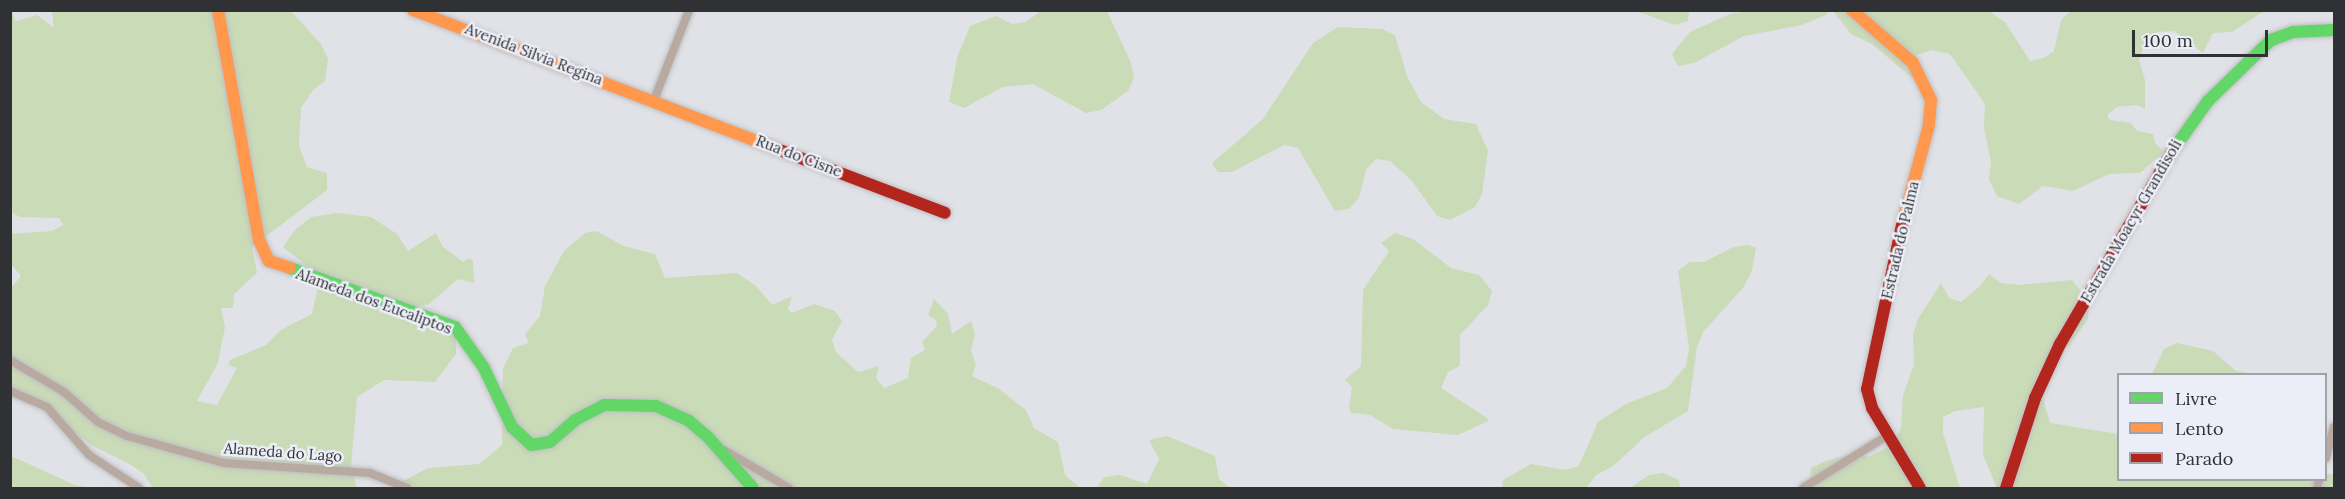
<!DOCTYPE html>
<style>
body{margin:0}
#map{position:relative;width:2345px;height:499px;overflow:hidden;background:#e1e2e7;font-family:Lora,serif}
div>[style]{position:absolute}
.green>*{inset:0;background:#cadbb7}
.roads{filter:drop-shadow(0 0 2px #bebfc2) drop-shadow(0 0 2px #bebfc2)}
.street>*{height:8px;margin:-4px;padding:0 4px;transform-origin:4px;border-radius:4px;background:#b8aaa0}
.fast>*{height:12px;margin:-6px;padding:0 6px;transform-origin:6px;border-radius:6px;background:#63d668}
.slow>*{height:12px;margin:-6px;padding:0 6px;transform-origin:6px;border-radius:6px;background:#ff974d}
.jam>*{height:12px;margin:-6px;padding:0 6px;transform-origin:6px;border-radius:6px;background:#b3261e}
span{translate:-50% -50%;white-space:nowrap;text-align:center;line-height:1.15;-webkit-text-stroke:5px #eceef7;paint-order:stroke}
.street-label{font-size:15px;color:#303134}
.frame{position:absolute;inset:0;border:12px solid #303134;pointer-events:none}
.legend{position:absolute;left:2117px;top:373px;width:210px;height:108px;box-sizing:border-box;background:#eceef7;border:2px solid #a1a2a9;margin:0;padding:8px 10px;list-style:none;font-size:18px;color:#303134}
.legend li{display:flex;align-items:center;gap:12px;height:30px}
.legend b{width:30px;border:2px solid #a1a2a9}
.scale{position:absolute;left:2132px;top:30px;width:136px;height:27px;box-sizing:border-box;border:3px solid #303134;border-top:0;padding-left:8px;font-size:18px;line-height:21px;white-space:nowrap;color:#303134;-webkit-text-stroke:4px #eceef7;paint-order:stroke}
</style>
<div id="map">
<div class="green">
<div style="clip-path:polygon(1042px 10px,1107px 11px,1131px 63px,1134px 78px,1128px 91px,1101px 110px,1086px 113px,1033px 84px,1003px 87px,964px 108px,949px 102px,957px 58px,970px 26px,996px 16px,1012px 24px,1026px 22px)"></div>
<div style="clip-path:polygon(1754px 10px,1826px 10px,1828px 14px,1802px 25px,1744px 36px,1694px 63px,1678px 66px,1672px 54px,1690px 32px,1730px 14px)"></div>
<div style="clip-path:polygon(11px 11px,16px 21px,37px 15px,54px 28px,52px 11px,291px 11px,321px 44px,328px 59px,325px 81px,313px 90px,301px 108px,299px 146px,307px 167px,327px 173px,327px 190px,252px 247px,257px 273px,234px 294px,233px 308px,221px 308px,225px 327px,218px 363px,197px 401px,217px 405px,237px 368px,228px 365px,230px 360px,266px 345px,281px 330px,312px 314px,320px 276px,283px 247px,294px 231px,311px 217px,337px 213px,371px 217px,397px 234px,408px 251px,436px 233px,442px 246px,463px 262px,470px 258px,473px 261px,474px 283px,458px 279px,429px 304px,414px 307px,456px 326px,456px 354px,435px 382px,384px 380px,357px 397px,351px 467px,357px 488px,153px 488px,143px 473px,131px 465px,91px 445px,47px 409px,11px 390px,11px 288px,21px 276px,11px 264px,10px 234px,52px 231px,63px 225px,59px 218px,20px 217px,11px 212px)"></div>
<div style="clip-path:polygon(1636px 11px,1689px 11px,1688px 21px,1675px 25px)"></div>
<div style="clip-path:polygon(1833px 11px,1990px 12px,2005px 22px,2030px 61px,2044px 58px,2054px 51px,2061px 20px,2071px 11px,2274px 11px,2261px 13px,2232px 32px,2213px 33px,2203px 53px,2174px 31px,2157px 32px,2146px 41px,2139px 60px,2145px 80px,2145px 109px,2137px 105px,2117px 107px,2107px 115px,2110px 120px,2131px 123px,2137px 131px,2153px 134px,2155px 143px,2164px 152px,2140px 173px,2109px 174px,2073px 191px,2043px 186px,2019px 204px,1997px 196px,1989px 179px,1991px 162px,1984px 128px,1985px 104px,1950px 54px,1931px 50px,1917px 55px,1916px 65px,1927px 85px,1916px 81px,1872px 44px,1851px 34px)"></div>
<div style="clip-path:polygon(1338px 27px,1382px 29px,1395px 35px,1407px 76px,1421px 102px,1444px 119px,1476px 124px,1488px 151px,1482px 194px,1475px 207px,1450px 220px,1437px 216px,1412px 181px,1390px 161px,1376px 159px,1366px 170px,1359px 198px,1349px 209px,1335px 211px,1298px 148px,1284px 145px,1232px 172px,1218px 172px,1212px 163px,1263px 119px,1313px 43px)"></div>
<div style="clip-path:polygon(596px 231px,624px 246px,655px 254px,665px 278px,737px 273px,755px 285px,772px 305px,792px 296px,788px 309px,792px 313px,814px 304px,835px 311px,842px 321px,832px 340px,836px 352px,858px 372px,879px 366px,876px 378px,884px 388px,908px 378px,911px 358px,925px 350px,922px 342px,937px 326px,936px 320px,928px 315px,934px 299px,948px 314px,952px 334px,971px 321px,975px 334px,971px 350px,976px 365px,972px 376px,999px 389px,1026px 410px,1034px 428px,1058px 442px,1065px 475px,1080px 488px,390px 488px,428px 468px,479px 464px,502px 445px,503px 368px,513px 348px,529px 343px,525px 334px,540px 316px,545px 286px,564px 251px,585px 233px)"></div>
<div style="clip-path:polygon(1395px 233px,1413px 239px,1451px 268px,1479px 275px,1492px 291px,1488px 305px,1460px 335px,1460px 366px,1448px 372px,1441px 388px,1487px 418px,1488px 421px,1458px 435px,1393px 429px,1370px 415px,1351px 413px,1349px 408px,1352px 387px,1345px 380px,1361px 366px,1363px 290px,1389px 251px,1381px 243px)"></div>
<div style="clip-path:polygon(1748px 245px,1756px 248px,1752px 271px,1743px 288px,1704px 331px,1697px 347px,1688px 411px,1646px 436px,1613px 466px,1596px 475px,1586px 488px,1502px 488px,1503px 480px,1531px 464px,1566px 470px,1579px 466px,1598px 422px,1626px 404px,1667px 388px,1686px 366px,1689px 348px,1678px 271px,1689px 262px,1704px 262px,1733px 247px)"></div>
<div style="clip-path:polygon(1989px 274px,2001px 283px,2019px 285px,2072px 280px,2081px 291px,2088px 303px,2088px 319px,2070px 344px,2055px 353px,2042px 395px,2050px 423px,2118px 434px,2118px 480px,2326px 480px,2326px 473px,2334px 475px,2334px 488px,1997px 488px,1983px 455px,1984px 407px,1955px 411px,1943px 417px,1943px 433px,1960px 488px,1810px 488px,1811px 468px,1823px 462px,1855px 453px,1869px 457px,1893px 444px,1901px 428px,1903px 395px,1914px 365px,1913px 334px,1918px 319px,1941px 283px,1949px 298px,1961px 302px,1980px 286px)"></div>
<div style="clip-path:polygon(2177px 343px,2213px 351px,2236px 371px,2256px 374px,2152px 374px,2164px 349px)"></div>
<div style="clip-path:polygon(1167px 436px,1215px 456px,1219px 479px,1230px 488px,1097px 488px,1104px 477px,1120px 475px,1147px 484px,1159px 459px,1149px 440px)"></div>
<div style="clip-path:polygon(11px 456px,75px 485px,91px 488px,11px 488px)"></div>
<div style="clip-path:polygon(1663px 473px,1679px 480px,1680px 488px,1630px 488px,1649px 475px)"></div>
</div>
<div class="roads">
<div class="street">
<div style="left:654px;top:100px;width:97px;rotate:-68.7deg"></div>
<div style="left:10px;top:360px;width:63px;rotate:30.7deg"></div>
<div style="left:64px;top:392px;width:45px;rotate:41.4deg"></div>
<div style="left:98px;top:422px;width:32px;rotate:26deg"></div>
<div style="left:127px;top:436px;width:101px;rotate:15.6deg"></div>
<div style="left:224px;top:463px;width:146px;rotate:3.9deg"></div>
<div style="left:370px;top:473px;width:40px;rotate:22deg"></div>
<div style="left:10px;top:391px;width:40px;rotate:23.4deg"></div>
<div style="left:47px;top:407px;width:64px;rotate:48.8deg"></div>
<div style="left:89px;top:455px;width:60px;rotate:33.4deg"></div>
<div style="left:724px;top:450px;width:75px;rotate:30.3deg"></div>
<div style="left:2326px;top:458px;width:32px;rotate:-76deg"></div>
<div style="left:1803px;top:488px;width:100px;rotate:-31.9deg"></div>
<div style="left:2317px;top:488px;width:8px;rotate:-76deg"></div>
</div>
<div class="fast">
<div style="left:2171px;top:153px;width:64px;rotate:-54.6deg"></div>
<div style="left:2208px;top:101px;width:88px;rotate:-44.1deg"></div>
<div style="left:2271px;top:40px;width:23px;rotate:-20deg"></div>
<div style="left:2293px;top:32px;width:41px;rotate:-2.8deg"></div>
<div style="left:290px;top:268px;width:175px;rotate:19.7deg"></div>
<div style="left:455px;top:327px;width:50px;rotate:54.7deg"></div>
<div style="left:484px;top:368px;width:65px;rotate:64.6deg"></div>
<div style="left:512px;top:427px;width:26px;rotate:43deg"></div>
<div style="left:531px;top:445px;width:19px;rotate:-9deg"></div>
<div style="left:550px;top:442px;width:33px;rotate:-41deg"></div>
<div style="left:575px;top:420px;width:33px;rotate:-27deg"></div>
<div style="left:604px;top:405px;width:52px;rotate:1.1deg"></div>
<div style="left:656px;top:406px;width:36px;rotate:24deg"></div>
<div style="left:689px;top:421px;width:23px;rotate:40deg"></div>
<div style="left:707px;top:436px;width:69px;rotate:48.5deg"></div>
</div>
<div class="slow">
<div style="left:218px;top:10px;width:234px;rotate:79.9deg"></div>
<div style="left:259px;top:240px;width:23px;rotate:65deg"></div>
<div style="left:269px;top:261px;width:22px;rotate:18deg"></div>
<div style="left:413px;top:10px;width:381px;rotate:20.9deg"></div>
<div style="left:1852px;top:10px;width:81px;rotate:41deg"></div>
<div style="left:1913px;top:63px;width:41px;rotate:64.1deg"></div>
<div style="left:1931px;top:100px;width:25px;rotate:95deg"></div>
<div style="left:1929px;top:125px;width:104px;rotate:105.1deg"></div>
</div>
<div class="jam">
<div style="left:769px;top:146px;width:188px;rotate:20.8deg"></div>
<div style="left:1902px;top:225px;width:168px;rotate:102deg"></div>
<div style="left:1867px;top:389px;width:20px;rotate:75deg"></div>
<div style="left:1872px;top:408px;width:93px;rotate:59deg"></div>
<div style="left:2006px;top:488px;width:95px;rotate:-72.1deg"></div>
<div style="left:2035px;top:398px;width:60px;rotate:-65.2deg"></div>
<div style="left:2060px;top:344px;width:221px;rotate:-59.8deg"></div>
</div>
</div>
<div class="street-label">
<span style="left:534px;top:54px;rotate:21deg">Avenida Silvia Regina</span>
<span style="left:799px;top:156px;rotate:21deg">Rua do Cisne</span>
<span style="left:2131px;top:221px;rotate:-60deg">Estrada Moacyr Grandisoli</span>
<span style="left:1900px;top:240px;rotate:-77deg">Estrada do Palma</span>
<span style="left:374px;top:301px;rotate:20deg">Alameda dos Eucaliptos</span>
<span style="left:283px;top:452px;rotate:4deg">Alameda do Lago</span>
</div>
<div class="frame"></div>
<ul class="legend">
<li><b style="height:8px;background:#63d668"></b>Livre</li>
<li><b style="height:8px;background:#ff974d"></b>Lento</li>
<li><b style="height:8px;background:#b3261e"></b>Parado</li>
</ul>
<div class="scale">100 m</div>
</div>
